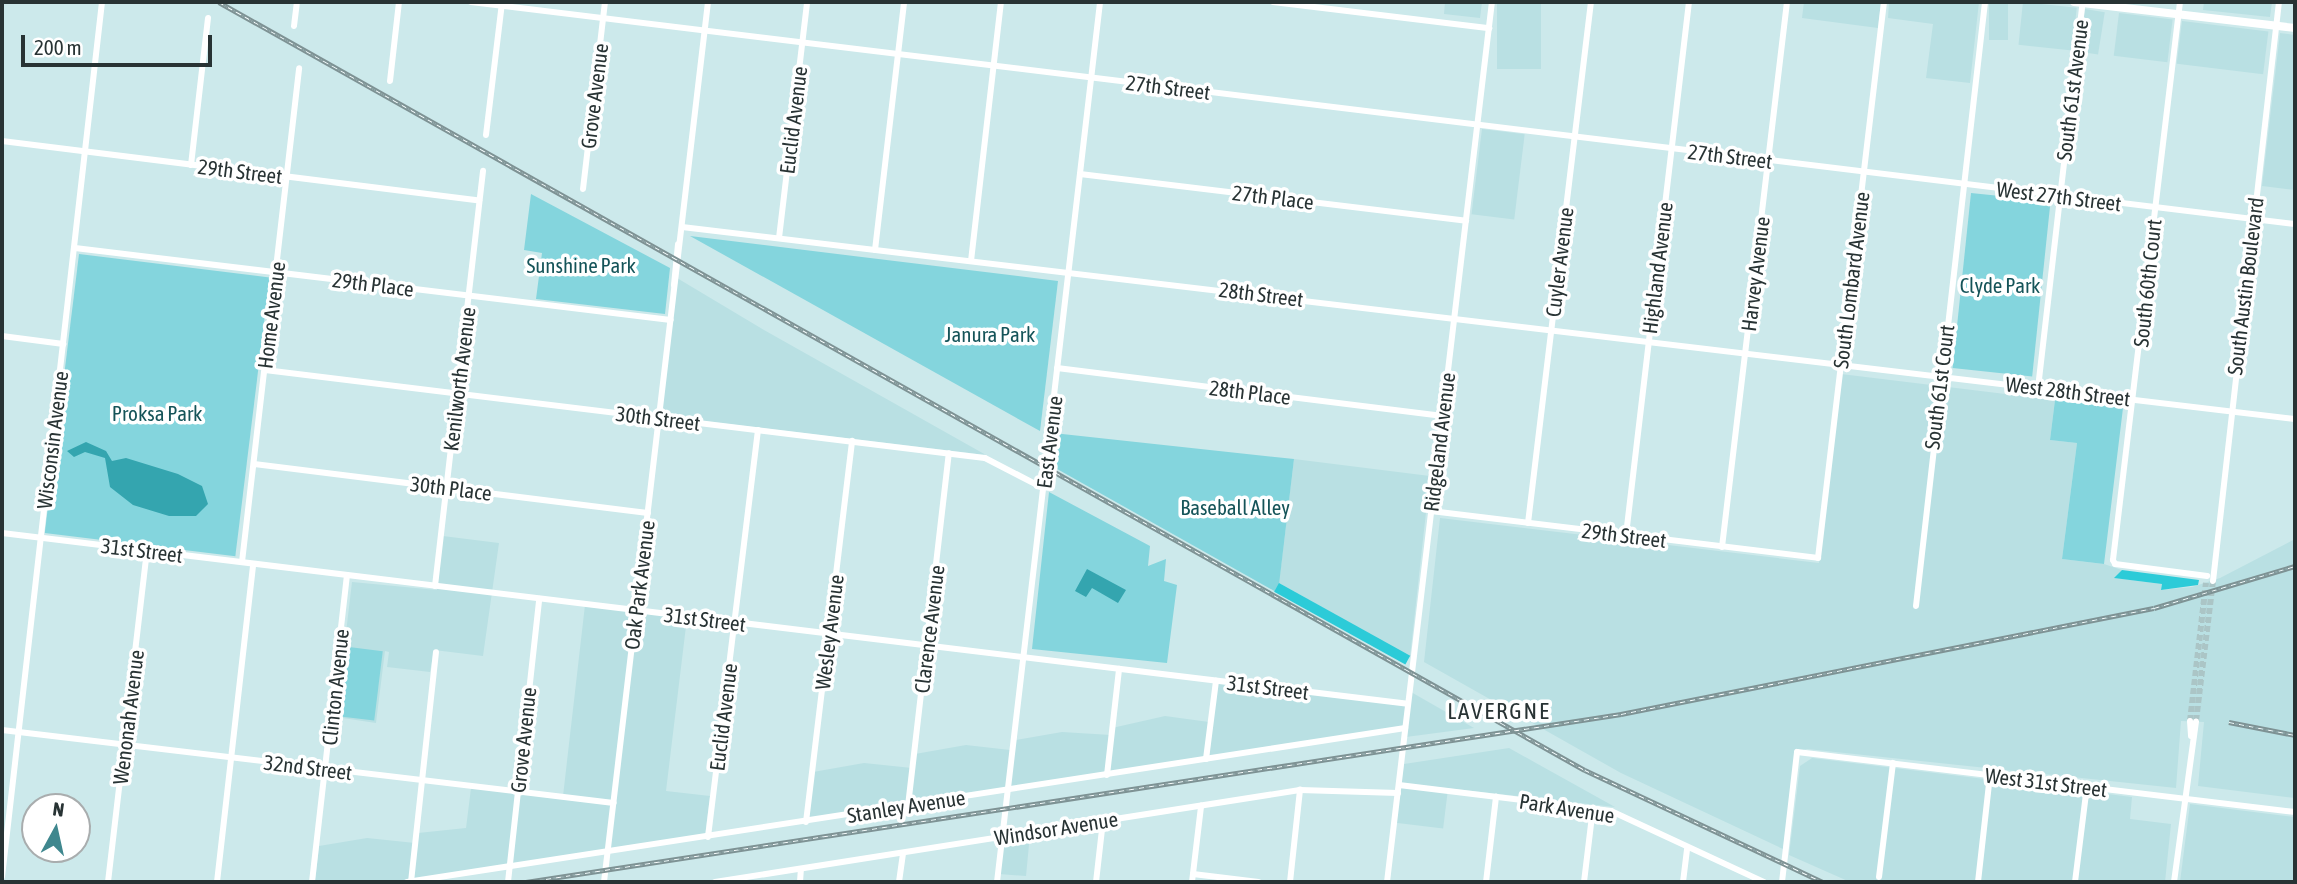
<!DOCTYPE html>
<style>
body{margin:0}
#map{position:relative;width:2297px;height:884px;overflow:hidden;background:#cce9eb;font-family:"Asap Condensed",sans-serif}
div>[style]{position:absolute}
.built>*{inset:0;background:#b9e0e3;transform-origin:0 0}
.green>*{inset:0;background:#84d5dd;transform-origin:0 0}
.forest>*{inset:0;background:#2ccbd8;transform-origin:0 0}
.water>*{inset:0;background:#34a5af}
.minor-tunnel>*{height:6px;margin-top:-3px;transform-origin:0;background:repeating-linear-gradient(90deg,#abc5c6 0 6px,transparent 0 9px)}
.minor>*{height:6px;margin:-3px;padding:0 3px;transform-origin:3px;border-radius:3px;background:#fff}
.major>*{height:8px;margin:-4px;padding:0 4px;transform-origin:4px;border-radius:4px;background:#fff}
.rail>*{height:4.5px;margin-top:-2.25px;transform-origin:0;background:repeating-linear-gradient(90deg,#fff 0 5px,#7e9294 0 10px);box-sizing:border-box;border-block:2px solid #7e9294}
span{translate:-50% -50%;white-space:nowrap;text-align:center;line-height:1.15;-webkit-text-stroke:7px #fff;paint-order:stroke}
.street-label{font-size:21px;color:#283334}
.park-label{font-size:21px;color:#155459}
.neighbourhood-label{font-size:23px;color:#283334;letter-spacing:2px}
.frame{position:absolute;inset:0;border:4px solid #283334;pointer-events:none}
.north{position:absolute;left:21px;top:793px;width:70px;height:70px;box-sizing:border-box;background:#fff;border:2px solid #a9adae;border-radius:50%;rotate:8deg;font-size:19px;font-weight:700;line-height:28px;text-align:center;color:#283334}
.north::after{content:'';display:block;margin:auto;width:24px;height:32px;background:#3f878e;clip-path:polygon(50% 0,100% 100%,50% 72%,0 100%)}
.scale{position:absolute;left:21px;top:35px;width:191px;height:32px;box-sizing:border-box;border:4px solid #283334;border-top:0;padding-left:9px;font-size:21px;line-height:24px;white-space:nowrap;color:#283334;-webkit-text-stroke:5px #fff;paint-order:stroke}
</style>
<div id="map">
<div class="built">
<div style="clip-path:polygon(1445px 2px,1482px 2px,1480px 18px,1444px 14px)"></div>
<div style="left:1497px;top:2px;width:44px;height:67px"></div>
<div style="clip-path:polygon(1804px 2px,1881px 2px,1878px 28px,1802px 18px)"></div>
<div style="clip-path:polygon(1889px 2px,1979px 2px,1970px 83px,1926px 78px,1933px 24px,1888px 18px)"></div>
<div style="left:1989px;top:2px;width:19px;height:38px"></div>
<div style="left:2023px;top:2px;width:54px;height:43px;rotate:6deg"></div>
<div style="clip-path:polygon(2204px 2px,2272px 2px,2270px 17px,2203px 10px)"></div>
<div style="left:2085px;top:9px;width:20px;height:43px;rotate:9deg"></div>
<div style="left:2119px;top:13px;width:54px;height:43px;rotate:7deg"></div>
<div style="left:2182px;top:21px;width:87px;height:43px;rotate:7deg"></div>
<div style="clip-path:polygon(2280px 33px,2295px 35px,2295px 190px,2262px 186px)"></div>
<div style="left:1482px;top:129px;width:43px;height:86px;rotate:7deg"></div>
<div style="clip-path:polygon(677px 278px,764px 330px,986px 455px,661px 416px)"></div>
<div style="clip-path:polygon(1841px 374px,2055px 400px,2050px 440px,2077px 443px,2062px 559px,2104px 564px,2122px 570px,2115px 578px,2162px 584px,2161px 590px,2192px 587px,2220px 578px,2295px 539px,2295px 798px,2198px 786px,2204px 722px,2181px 721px,2176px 788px,1807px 749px,1796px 752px,1783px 849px,1621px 773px,1424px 662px,1440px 518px,1819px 563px)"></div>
<div style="clip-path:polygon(1294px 459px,1430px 476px,1410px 657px,1279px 583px)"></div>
<div style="clip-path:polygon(443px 536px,499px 543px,483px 656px,434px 650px,430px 672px,387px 667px,389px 652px,385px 651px,376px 723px,336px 717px,352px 582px,437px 590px)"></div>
<div style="clip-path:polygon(585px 605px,687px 618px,666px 791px,710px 796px,705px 836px,609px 852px,614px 802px,563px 796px)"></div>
<div style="clip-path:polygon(1217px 682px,1409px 705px,1411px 692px,1474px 728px,1406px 737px,1407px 727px,1209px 758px)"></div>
<div style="clip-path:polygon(1165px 716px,1209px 722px,1205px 758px,910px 803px,915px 754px,966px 745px,1010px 750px,1011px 741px,1062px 732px,1111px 735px,1112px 728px)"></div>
<div style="clip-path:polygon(1509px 748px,1615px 807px,1401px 783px,1404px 764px)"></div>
<div style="clip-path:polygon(1812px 758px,2132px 797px,2130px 819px,2171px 824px,2165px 882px,1850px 882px,1789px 855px,1800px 766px)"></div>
<div style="clip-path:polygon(864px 763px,912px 768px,907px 803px,807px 820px,813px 772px)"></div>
<div style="left:1400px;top:786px;width:48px;height:37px;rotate:7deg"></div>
<div style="clip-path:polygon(471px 788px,517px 793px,508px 866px,413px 880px,418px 833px,466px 828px)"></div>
<div style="clip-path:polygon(519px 793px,613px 804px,607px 852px,510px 866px)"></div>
<div style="clip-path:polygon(2190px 804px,2295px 817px,2295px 882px,2180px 882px)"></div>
<div style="clip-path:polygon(1030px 834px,1026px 876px,999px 874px,1003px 838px)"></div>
<div style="clip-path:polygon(367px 838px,415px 843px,409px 880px,315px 882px,319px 846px)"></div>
</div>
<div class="green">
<div style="left:1971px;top:193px;width:80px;height:176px;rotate:6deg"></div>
<div style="clip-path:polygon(531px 194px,670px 268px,665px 314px,536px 299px,542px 253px,524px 250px)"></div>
<div style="clip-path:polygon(690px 236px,1058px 281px,1040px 431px)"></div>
<div style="left:79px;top:254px;width:192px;height:281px;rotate:7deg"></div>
<div style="clip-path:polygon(2055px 400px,2123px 408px,2104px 564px,2062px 559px,2077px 443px,2050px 440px)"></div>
<div style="clip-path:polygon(1053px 433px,1294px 459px,1278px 593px,1050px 465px)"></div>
<div style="clip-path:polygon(1049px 492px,1150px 546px,1148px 566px,1166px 559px,1164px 581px,1177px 585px,1167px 663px,1032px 649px)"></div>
<div style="left:349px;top:647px;width:34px;height:70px;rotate:7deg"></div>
</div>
<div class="forest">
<div style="clip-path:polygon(2122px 570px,2199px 580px,2198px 585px,2161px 590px,2162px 584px,2114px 578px)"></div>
<div style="left:1279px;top:583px;width:150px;height:10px;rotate:29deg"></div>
</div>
<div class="water">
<div style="clip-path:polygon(86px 442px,106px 451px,112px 461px,126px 458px,178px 474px,202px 486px,208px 504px,196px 516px,169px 516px,133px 505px,110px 487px,105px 458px,85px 452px,74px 457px,67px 451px)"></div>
<div style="clip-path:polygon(1087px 569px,1126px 590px,1118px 603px,1092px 588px,1086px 597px,1075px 591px)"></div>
</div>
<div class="minor-tunnel">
<div style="left:2190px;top:721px;width:139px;rotate:-83.4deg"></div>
<div style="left:2196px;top:721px;width:141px;rotate:-83.1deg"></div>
</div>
<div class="minor">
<div style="left:471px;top:2px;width:1837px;rotate:6.94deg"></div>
<div style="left:1273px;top:2px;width:218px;rotate:6.9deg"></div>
<div style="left:2180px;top:2px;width:562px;rotate:96.85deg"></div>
<div style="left:2113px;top:560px;width:4px;rotate:63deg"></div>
<div style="left:2115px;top:564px;width:93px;rotate:7.4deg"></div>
<div style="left:294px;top:26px;width:24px;rotate:-83deg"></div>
<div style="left:390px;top:81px;width:80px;rotate:-83.5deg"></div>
<div style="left:486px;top:135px;width:134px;rotate:-83.1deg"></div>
<div style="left:2px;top:141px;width:481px;rotate:7.1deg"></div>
<div style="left:191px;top:165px;width:148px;rotate:-83.4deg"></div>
<div style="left:1080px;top:174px;width:389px;rotate:6.9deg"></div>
<div style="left:583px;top:189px;width:188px;rotate:-83.3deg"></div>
<div style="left:682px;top:227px;width:1624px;rotate:6.79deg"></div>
<div style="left:779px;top:238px;width:238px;rotate:-83.2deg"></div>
<div style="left:75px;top:248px;width:600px;rotate:6.89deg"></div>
<div style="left:875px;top:250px;width:250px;rotate:-83.3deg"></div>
<div style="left:971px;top:261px;width:261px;rotate:-83.4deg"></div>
<div style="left:674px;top:285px;width:41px;rotate:-84.4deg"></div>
<div style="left:2px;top:336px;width:62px;rotate:7.5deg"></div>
<div style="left:1057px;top:368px;width:389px;rotate:7.1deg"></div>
<div style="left:265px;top:370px;width:725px;rotate:6.97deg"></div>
<div style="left:985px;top:458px;width:65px;rotate:27.3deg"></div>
<div style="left:2038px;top:388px;width:389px;rotate:-83.4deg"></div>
<div style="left:254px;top:464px;width:397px;rotate:7.1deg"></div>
<div style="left:1431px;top:511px;width:390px;rotate:6.9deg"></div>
<div style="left:1818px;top:558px;width:560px;rotate:-83.23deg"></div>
<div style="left:1528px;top:523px;width:525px;rotate:-83.11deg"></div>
<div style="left:2px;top:533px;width:1416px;rotate:6.93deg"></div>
<div style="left:1626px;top:535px;width:537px;rotate:-83.26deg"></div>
<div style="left:1722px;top:547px;width:549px;rotate:-83.2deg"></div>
<div style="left:242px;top:562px;width:497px;rotate:-83.4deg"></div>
<div style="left:2213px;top:581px;width:583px;rotate:-83.5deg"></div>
<div style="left:435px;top:586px;width:418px;rotate:-83.4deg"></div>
<div style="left:1916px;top:606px;width:608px;rotate:-83.48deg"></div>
<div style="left:2190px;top:721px;width:15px;rotate:86deg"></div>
<div style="left:2px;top:730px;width:616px;rotate:6.8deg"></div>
<div style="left:1206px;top:759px;width:79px;rotate:-82.7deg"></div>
<div style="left:1107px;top:775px;width:107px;rotate:-83.5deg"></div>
<div style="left:1399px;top:785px;width:214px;rotate:7deg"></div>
<div style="left:1611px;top:811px;width:169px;rotate:24.9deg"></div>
<div style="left:908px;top:806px;width:355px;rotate:-83.4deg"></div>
<div style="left:806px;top:822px;width:384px;rotate:-83.1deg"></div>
<div style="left:708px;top:837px;width:410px;rotate:-83deg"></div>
<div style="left:1193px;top:874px;width:66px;rotate:6.9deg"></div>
<div style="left:2px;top:877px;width:881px;rotate:-83.48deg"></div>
<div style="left:1879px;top:877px;width:115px;rotate:-83deg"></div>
<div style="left:108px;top:882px;width:333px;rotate:-83.3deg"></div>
<div style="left:217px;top:882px;width:320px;rotate:-83.5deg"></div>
<div style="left:312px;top:882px;width:309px;rotate:-83.5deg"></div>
<div style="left:407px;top:882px;width:1010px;rotate:-8.77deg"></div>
<div style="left:411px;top:882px;width:231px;rotate:-83.8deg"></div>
<div style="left:508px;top:882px;width:285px;rotate:-83.7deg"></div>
<div style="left:604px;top:882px;width:886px;rotate:-83.26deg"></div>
<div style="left:715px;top:882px;width:592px;rotate:-8.94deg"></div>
<div style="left:1300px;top:790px;width:98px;rotate:1.8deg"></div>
<div style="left:800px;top:882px;width:13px;rotate:-86deg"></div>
<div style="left:899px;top:882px;width:29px;rotate:-82deg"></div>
<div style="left:997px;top:882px;width:886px;rotate:-83.32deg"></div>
<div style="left:1096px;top:882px;width:61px;rotate:-83.5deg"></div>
<div style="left:1192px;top:882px;width:77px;rotate:-83.2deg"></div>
<div style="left:1290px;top:882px;width:93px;rotate:-83.8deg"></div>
<div style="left:1387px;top:882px;width:886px;rotate:-83.2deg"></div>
<div style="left:1486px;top:882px;width:86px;rotate:-83.3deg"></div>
<div style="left:1584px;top:882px;width:75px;rotate:-83.1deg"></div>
<div style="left:1683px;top:882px;width:35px;rotate:-83deg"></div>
<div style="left:1782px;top:882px;width:131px;rotate:-83.4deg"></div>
<div style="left:1797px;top:752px;width:502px;rotate:6.87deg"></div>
<div style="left:1978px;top:882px;width:108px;rotate:-83.6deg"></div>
<div style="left:2075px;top:882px;width:97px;rotate:-82.9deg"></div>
<div style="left:2174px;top:882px;width:162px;rotate:-82.2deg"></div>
</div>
<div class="major">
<div style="left:2074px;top:2px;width:223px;rotate:6.7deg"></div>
</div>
<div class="rail">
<div style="left:219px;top:2px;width:1567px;rotate:29.35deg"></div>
<div style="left:1585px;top:770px;width:263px;rotate:25.2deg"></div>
<div style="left:2229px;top:722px;width:67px;rotate:11.1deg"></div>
<div style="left:526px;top:882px;width:1108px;rotate:-8.72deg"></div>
<div style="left:1621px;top:714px;width:543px;rotate:-11.25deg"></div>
<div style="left:2154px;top:608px;width:147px;rotate:-16.6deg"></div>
</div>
<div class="street-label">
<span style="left:1168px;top:87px;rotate:7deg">27th Street</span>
<span style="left:2072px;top:90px;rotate:-83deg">South 61st Avenue</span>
<span style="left:594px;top:96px;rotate:-83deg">Grove Avenue</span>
<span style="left:793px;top:120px;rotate:-83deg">Euclid Avenue</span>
<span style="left:1730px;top:156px;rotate:7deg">27th Street</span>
<span style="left:240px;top:171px;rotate:7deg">29th Street</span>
<span style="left:2059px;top:196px;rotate:7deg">West 27th Street</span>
<span style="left:1273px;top:197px;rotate:7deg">27th Place</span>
<span style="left:1559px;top:262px;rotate:-83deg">Cuyler Avenue</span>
<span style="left:1657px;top:268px;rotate:-83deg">Highland Avenue</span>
<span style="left:1755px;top:274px;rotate:-83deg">Harvey Avenue</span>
<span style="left:1851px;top:280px;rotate:-83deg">South Lombard Avenue</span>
<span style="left:2147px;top:283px;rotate:-84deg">South 60th Court</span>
<span style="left:373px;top:284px;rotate:7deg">29th Place</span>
<span style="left:2245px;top:286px;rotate:-83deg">South Austin Boulevard</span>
<span style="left:1261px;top:294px;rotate:7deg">28th Street</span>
<span style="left:271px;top:315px;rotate:-83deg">Home Avenue</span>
<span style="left:459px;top:379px;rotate:-83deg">Kenilworth Avenue</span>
<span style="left:1939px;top:387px;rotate:-83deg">South 61st Court</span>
<span style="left:2068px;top:391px;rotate:7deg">West 28th Street</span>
<span style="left:1250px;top:392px;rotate:7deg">28th Place</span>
<span style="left:658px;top:418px;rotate:7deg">30th Street</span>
<span style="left:52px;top:440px;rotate:-83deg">Wisconsin Avenue</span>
<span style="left:1049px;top:442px;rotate:-83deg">East Avenue</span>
<span style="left:1439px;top:442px;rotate:-83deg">Ridgeland Avenue</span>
<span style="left:451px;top:488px;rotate:7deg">30th Place</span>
<span style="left:1624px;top:535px;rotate:7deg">29th Street</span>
<span style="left:142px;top:550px;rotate:7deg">31st Street</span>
<span style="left:639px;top:585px;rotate:-83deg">Oak Park Avenue</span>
<span style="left:705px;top:619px;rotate:7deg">31st Street</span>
<span style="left:929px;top:629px;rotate:-83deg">Clarence Avenue</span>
<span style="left:829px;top:632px;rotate:-83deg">Wesley Avenue</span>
<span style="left:335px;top:687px;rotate:-84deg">Clinton Avenue</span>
<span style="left:1268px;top:687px;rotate:7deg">31st Street</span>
<span style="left:128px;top:717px;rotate:-83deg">Wenonah Avenue</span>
<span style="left:723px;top:717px;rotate:-83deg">Euclid Avenue</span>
<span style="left:523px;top:740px;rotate:-84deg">Grove Avenue</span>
<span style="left:308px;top:767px;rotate:7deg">32nd Street</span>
<span style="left:2046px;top:782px;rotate:7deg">West 31st Street</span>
<span style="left:906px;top:806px;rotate:-9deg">Stanley Avenue</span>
<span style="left:1567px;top:808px;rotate:9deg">Park Avenue</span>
<span style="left:1056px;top:828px;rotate:-9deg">Windsor Avenue</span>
</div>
<div class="park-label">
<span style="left:581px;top:265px">Sunshine Park</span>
<span style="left:2000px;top:285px">Clyde Park</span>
<span style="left:990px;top:334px">Janura Park</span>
<span style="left:157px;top:413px">Proksa Park</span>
<span style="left:1235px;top:507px">Baseball Alley</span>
</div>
<div class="neighbourhood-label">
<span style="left:1499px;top:711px">LAVERGNE</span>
</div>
<div class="frame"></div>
<div class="north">N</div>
<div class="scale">200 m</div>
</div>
